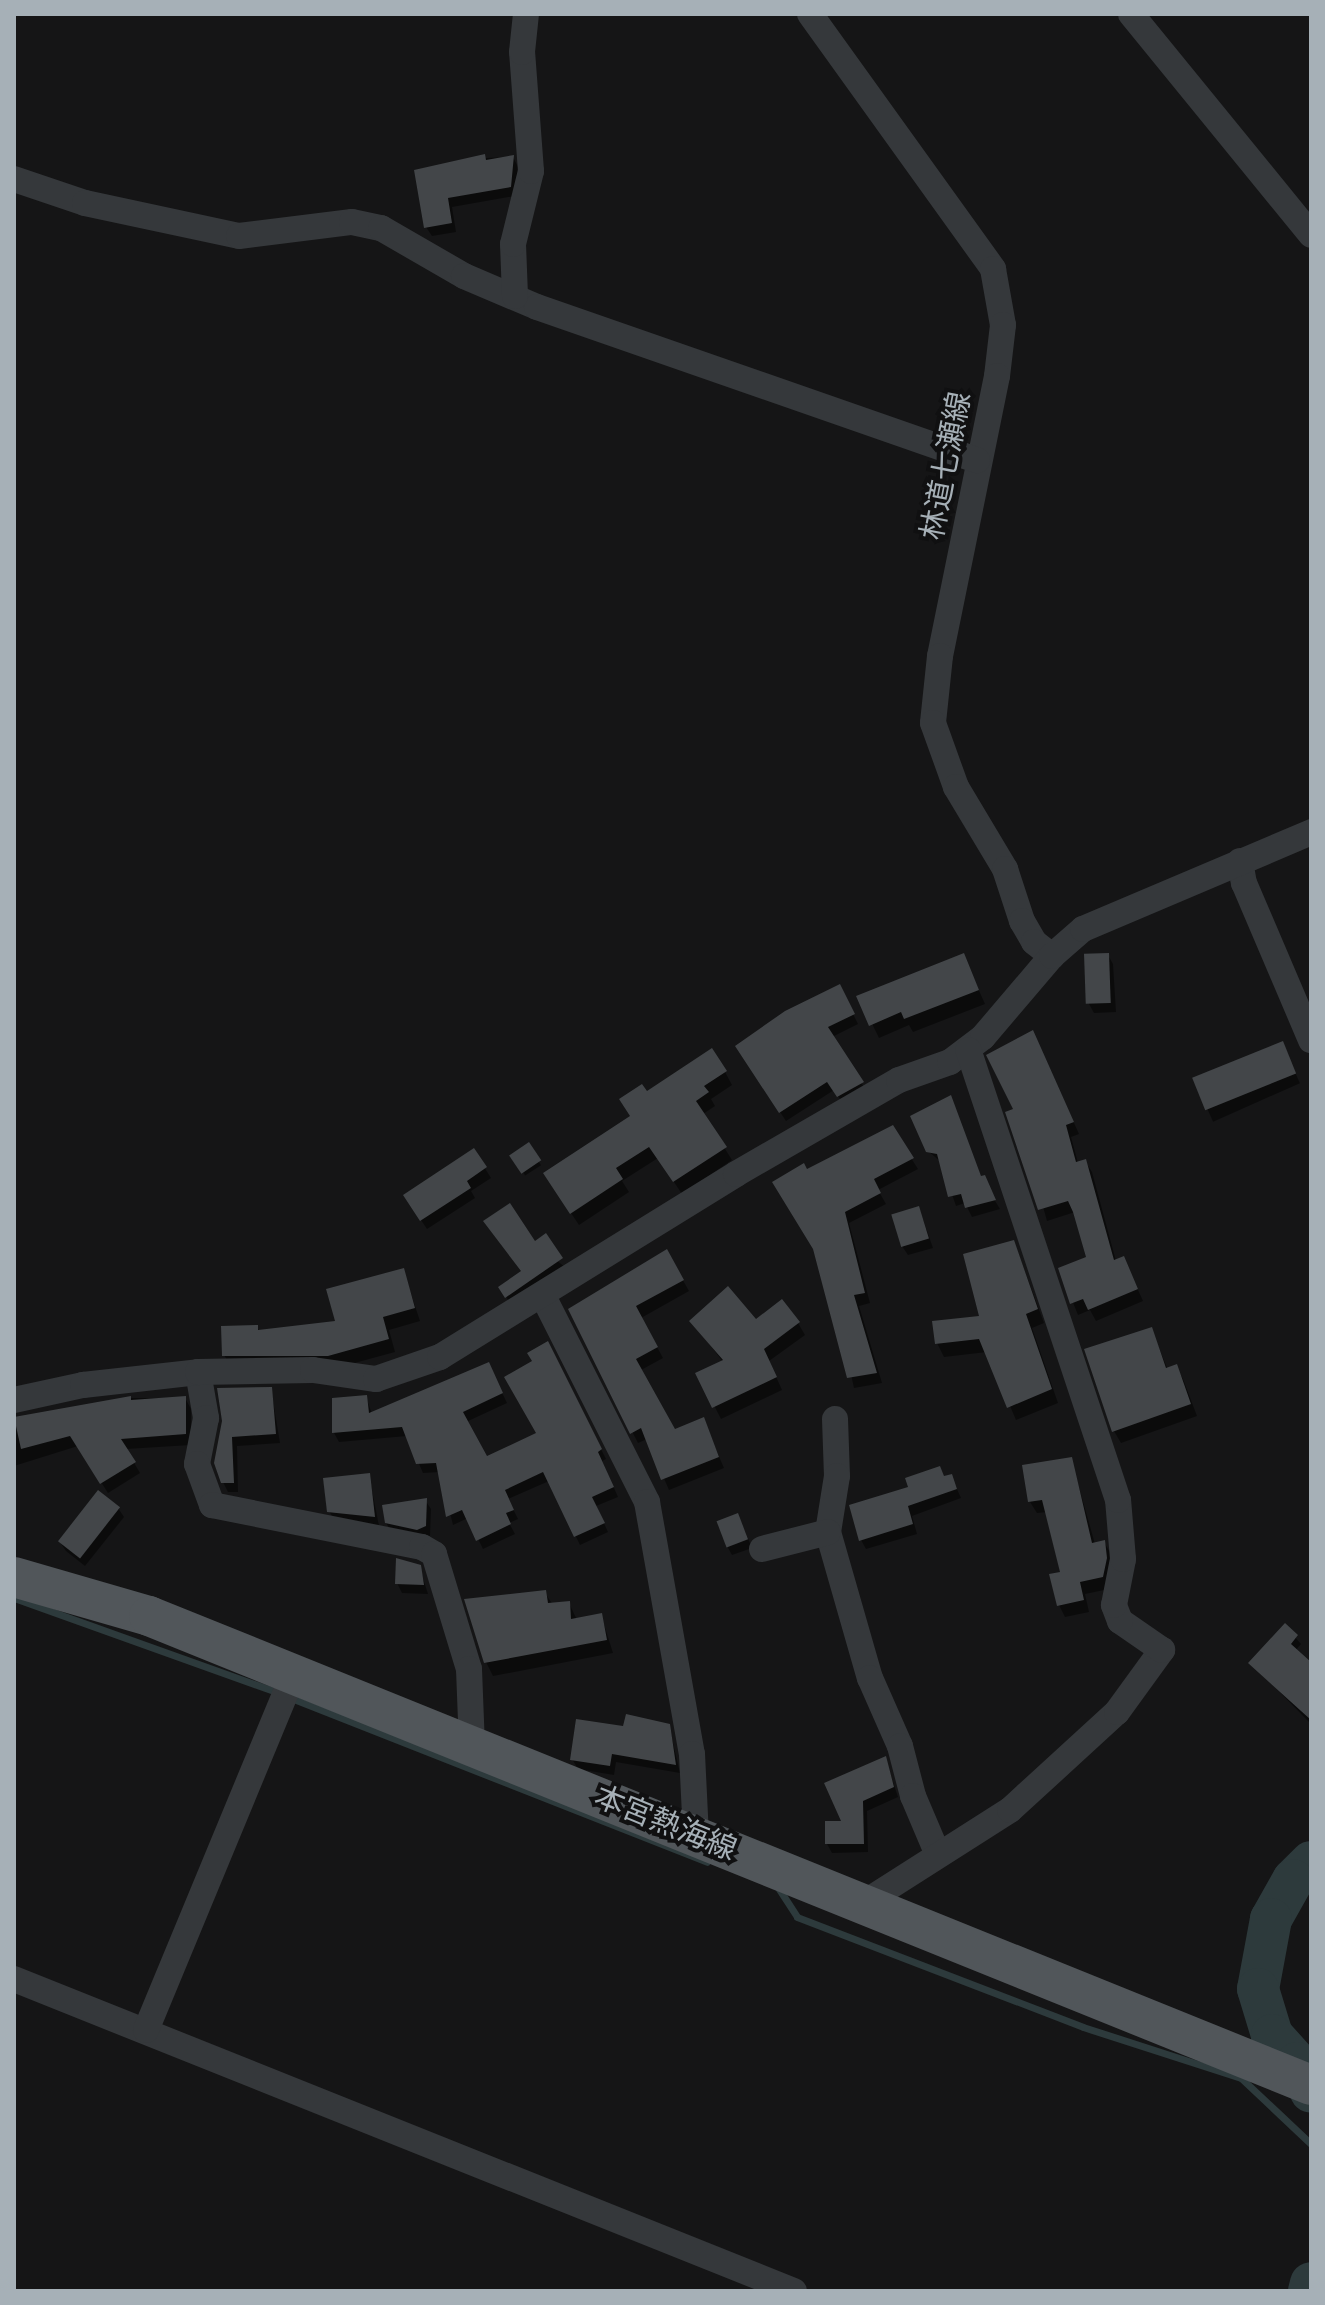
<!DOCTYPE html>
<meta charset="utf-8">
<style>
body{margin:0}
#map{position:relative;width:1325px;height:2305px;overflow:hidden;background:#151516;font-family:Signika,"Noto Sans JP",sans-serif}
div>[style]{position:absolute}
.shadow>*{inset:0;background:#0007;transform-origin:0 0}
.stream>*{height:7px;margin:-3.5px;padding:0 3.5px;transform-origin:3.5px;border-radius:3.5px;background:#2d3a3c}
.river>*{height:42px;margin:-21px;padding:0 21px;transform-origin:21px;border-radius:21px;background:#2d3a3c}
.building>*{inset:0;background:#434649;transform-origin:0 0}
.minor>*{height:26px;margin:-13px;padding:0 13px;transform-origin:13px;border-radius:13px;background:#35383b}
.primary>*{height:40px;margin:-20px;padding:0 20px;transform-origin:20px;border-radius:20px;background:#51565a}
span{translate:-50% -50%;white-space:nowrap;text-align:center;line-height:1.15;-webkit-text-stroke:8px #101011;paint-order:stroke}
.street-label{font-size:30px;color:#a6b0b7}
.frame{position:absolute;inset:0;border:16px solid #a6b0b7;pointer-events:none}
</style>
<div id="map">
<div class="shadow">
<div style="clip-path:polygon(513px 157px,518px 167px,515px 196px,452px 207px,456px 232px,432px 236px,426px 227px,464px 159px)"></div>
<div style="clip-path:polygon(963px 955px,985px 1004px,913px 1032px,909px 1025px,879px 1038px,859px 997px)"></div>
<div style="clip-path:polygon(1108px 955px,1113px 964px,1116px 1012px,1094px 1013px,1089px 1004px)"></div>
<div style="clip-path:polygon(844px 996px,858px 1024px,832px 1037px,867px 1092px,844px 1105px,834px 1090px,786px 1121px,743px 1056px)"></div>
<div style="clip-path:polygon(1033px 1032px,1079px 1134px,1071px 1137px,1078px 1163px,1085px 1161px,1092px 1172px,1116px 1261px,1129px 1270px,1143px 1301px,1096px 1321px,1090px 1310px,1078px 1315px,1060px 1270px,1088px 1258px,1075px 1212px,1047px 1221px,1016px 1110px)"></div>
<div style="left:1282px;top:1043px;width:44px;height:95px;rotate:66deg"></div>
<div style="clip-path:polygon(725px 1072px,732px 1085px,711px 1099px,715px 1106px,703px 1114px,732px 1160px,682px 1194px,658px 1158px,622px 1181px,629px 1192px,579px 1225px,553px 1186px,632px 1117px,647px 1094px)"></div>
<div style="clip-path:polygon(950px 1098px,981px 1178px,1000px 1209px,972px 1217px,965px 1203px,956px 1206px,941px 1162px,928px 1151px)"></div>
<div style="clip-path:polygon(892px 1128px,918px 1169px,878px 1190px,886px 1204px,849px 1223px,870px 1303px,859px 1306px,882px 1383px,854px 1388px,807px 1172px)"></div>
<div style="left:528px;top:1145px;width:24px;height:19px;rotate:57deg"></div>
<div style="clip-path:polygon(474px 1151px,491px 1178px,471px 1191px,475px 1198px,427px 1229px,411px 1205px)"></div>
<div style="clip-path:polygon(919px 1208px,933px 1248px,908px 1255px,902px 1246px)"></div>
<div style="clip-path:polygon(1014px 1242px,1044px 1323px,1032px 1328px,1058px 1403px,1016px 1420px,987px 1352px,944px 1357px,937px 1343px,981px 1317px)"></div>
<div style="clip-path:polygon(535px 1243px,566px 1268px,512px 1306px,500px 1287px,523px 1273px)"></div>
<div style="clip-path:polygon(667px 1252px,689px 1291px,641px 1318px,663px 1358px,641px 1370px,674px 1431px,703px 1420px,724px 1468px,669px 1490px,647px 1439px,638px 1443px,570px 1310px)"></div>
<div style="clip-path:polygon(403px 1270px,420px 1321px,389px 1330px,395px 1352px,336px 1368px,232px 1368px,224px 1355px,257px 1327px,260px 1332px,338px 1322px)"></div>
<div style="clip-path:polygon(692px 1321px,798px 1323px,805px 1335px,769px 1361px,782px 1390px,721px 1419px,698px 1374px,723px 1362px)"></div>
<div style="clip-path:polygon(1151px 1329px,1168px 1370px,1176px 1367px,1183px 1379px,1197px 1416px,1121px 1443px,1114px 1431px)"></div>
<div style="clip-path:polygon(552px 1353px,606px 1459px,602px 1461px,618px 1497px,596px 1506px,608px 1532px,580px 1545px,549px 1481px,508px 1499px,518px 1519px,509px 1523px,515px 1534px,483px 1549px,468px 1518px,453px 1525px,440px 1472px,423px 1473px,407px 1436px,339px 1442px,334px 1433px,366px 1397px,372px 1414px,493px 1374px,507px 1403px,466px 1422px,487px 1458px,539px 1434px)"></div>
<div style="clip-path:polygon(271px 1389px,280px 1443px,237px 1446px,238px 1492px,228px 1492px,223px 1482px,224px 1421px)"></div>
<div style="clip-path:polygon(124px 1398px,185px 1398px,191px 1409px,191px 1445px,126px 1449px,140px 1473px,108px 1493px,78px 1446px,14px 1466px,14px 1419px)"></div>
<div style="clip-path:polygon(1071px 1459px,1095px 1544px,1104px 1542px,1111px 1554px,1109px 1589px,1085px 1594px,1089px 1612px,1065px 1617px,1059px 1605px,1062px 1573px,1047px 1512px,1037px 1513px,1030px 1502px)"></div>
<div style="clip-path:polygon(369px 1475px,379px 1526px,335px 1521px,329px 1511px)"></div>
<div style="clip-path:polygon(951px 1476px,961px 1498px,912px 1516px,917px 1534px,866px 1549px,861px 1540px,911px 1488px)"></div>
<div style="clip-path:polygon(425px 1500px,431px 1509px,430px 1536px,392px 1532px,386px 1523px)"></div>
<div style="clip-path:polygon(118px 1508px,124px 1517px,85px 1566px,66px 1551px,60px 1542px)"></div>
<div style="clip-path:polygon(738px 1515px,752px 1548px,732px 1555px,727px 1546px)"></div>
<div style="clip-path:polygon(419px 1566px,428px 1594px,402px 1593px,397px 1583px)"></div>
<div style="clip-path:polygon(545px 1593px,553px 1605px,569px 1603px,577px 1620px,601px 1615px,613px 1653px,493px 1676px,486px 1662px)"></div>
<div style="clip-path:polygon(1285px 1626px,1301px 1644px,1295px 1651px,1311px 1665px,1311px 1724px,1251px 1663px)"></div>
<div style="clip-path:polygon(669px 1726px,680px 1773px,616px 1762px,614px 1775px,578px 1769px,572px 1759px,625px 1728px)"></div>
<div style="clip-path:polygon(885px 1758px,898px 1797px,867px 1811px,868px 1852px,832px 1853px,827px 1844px)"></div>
</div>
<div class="stream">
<div style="left:14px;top:1598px;width:282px;rotate:19.7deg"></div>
<div style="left:291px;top:1698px;width:447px;rotate:21.5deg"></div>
<div style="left:779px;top:1889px;width:33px;rotate:57deg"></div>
<div style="left:797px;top:1917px;width:306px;rotate:21deg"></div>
<div style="left:1083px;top:2027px;width:166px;rotate:17.9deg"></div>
<div style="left:1241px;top:2078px;width:96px;rotate:43.3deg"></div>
</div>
<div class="river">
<div style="left:1311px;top:1862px;width:25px;rotate:135deg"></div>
<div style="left:1293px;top:1880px;width:45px;rotate:119.4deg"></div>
<div style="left:1271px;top:1919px;width:71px;rotate:100.5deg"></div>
<div style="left:1258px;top:1989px;width:48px;rotate:73.1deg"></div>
<div style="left:1272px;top:2035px;width:38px;rotate:48deg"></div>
<div style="left:1297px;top:2063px;width:32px;rotate:64deg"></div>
<div style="left:1309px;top:2291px;width:8px;rotate:-76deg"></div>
</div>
<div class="building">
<div style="clip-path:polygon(485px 154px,486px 160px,514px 155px,511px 187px,448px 198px,452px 223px,424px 228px,414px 170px)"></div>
<div style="clip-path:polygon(964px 953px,979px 990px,904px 1019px,901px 1012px,869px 1026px,856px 996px)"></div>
<div style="left:1109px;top:953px;width:50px;height:25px;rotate:88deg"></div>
<div style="clip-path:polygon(840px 984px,855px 1014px,828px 1027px,864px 1082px,837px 1097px,827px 1082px,779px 1113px,735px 1046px,785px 1011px)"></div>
<div style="clip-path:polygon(1033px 1030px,1074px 1122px,1066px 1125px,1076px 1162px,1086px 1159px,1114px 1260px,1124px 1256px,1138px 1289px,1088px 1310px,1083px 1299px,1070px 1304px,1058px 1268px,1086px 1257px,1073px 1212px,1068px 1201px,1038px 1210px,1005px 1112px,1013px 1109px,986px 1055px)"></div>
<div style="left:1283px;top:1041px;width:35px;height:98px;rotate:68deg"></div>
<div style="clip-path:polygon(712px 1048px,727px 1071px,704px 1086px,709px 1092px,696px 1101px,727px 1147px,673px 1182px,649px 1147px,616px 1168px,623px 1179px,570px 1214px,543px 1173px,630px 1116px,619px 1099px,642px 1084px,647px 1091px)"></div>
<div style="clip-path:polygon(951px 1095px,981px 1176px,985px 1175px,996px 1200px,965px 1208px,961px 1194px,948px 1197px,937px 1154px,926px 1152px,910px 1116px)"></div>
<div style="clip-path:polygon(893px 1125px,914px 1158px,874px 1179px,881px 1193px,845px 1212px,865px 1293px,854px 1295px,877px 1373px,847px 1378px,813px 1249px,772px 1182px,804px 1163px,807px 1169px)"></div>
<div style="left:529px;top:1142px;width:22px;height:24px;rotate:56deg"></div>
<div style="clip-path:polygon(474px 1148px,487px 1167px,467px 1181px,471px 1188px,420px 1221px,403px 1195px)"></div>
<div style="clip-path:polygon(510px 1203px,535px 1241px,546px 1233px,563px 1258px,505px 1298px,498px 1287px,521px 1271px,483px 1221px)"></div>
<div style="left:919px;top:1206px;width:34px;height:29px;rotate:73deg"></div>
<div style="clip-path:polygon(1014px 1240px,1038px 1309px,1026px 1314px,1052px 1389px,1007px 1408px,979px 1339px,935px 1344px,932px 1321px,979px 1316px,963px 1254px)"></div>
<div style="clip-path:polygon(667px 1249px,684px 1280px,636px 1306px,658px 1347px,636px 1359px,675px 1429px,704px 1417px,719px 1457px,661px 1480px,641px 1428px,630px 1434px,568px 1309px)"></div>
<div style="clip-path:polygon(404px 1268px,415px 1308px,383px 1317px,389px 1339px,328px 1356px,222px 1356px,221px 1326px,258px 1325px,258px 1330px,335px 1321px,326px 1289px)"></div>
<div style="clip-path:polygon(728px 1286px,756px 1319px,782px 1299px,800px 1322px,764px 1349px,777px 1377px,712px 1408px,695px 1373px,723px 1360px,689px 1321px)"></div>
<div style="clip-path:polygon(1152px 1327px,1166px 1368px,1177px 1364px,1191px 1404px,1112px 1432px,1084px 1349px)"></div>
<div style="clip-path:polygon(548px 1341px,602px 1449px,598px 1452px,614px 1487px,592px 1497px,605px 1523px,574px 1537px,543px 1472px,505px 1490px,514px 1510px,506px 1513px,511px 1524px,476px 1541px,462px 1510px,446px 1517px,436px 1463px,416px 1464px,402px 1427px,332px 1433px,332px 1398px,367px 1395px,369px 1413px,489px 1362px,503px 1393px,463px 1412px,487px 1456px,536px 1433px,504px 1377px,532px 1361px,527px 1353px)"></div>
<div style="clip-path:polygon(272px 1387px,276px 1434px,232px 1437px,234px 1483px,221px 1483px,214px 1463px,222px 1421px,217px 1388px)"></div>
<div style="clip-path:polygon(131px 1396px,131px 1400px,186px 1396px,186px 1434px,121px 1439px,136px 1462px,100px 1484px,70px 1436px,21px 1449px,14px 1417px)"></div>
<div style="clip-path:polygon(1072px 1457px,1092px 1543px,1105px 1540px,1107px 1558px,1103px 1577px,1080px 1582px,1084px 1600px,1057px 1606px,1049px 1574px,1060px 1572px,1042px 1500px,1028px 1502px,1022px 1465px)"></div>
<div style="clip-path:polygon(940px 1466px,944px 1476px,952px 1474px,957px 1489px,908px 1506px,913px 1524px,859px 1541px,849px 1505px,908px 1487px,905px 1478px)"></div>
<div style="clip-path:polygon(370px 1473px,375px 1517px,327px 1512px,323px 1478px)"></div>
<div style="left:98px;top:1490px;width:28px;height:65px;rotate:38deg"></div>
<div style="clip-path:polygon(427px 1498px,426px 1526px,417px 1530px,385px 1523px,382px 1505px)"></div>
<div style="left:738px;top:1513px;width:28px;height:23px;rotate:69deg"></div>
<div style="clip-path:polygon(396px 1558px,421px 1565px,424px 1585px,395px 1584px)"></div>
<div style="clip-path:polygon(546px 1590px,548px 1603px,570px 1601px,571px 1619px,602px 1613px,607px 1640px,484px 1663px,464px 1599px)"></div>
<div style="clip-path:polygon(1285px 1623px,1298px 1635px,1291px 1644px,1311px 1662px,1311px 1720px,1248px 1663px)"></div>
<div style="clip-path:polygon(626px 1714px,670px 1724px,676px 1765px,612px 1754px,610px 1766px,570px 1760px,576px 1719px,623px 1726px)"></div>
<div style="clip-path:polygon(886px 1756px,894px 1787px,863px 1801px,864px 1844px,825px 1844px,825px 1821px,841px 1821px,824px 1783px)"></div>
</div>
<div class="minor">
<div style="left:810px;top:14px;width:314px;rotate:54.3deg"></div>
<div style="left:993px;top:269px;width:57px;rotate:79.9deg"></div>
<div style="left:1003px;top:325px;width:51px;rotate:96.7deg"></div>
<div style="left:997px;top:376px;width:286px;rotate:101.5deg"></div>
<div style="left:940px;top:656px;width:67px;rotate:96deg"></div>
<div style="left:933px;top:723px;width:68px;rotate:70.2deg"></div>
<div style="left:956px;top:787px;width:96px;rotate:59.1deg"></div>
<div style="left:1005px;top:869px;width:55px;rotate:71.9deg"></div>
<div style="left:1022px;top:921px;width:24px;rotate:60deg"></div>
<div style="left:1034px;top:942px;width:23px;rotate:38deg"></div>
<div style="left:1131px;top:14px;width:285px;rotate:50.8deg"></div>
<div style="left:14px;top:179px;width:75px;rotate:18.7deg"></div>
<div style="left:85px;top:203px;width:157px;rotate:12.1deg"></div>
<div style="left:239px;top:236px;width:114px;rotate:-7.1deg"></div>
<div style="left:352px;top:222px;width:30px;rotate:12deg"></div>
<div style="left:381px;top:228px;width:96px;rotate:30deg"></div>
<div style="left:464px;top:276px;width:79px;rotate:23deg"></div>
<div style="left:537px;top:307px;width:466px;rotate:19.2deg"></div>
<div style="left:515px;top:296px;width:52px;rotate:-92.2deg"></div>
<div style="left:513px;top:244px;width:75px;rotate:-76.1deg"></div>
<div style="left:531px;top:171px;width:119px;rotate:-94.3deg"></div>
<div style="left:522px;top:52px;width:38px;rotate:-84deg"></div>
<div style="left:1240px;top:861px;width:22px;rotate:80deg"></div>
<div style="left:1244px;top:883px;width:171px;rotate:66.9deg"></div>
<div style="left:543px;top:1296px;width:231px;rotate:63.2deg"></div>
<div style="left:647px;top:1502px;width:256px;rotate:79.9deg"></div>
<div style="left:692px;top:1754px;width:82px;rotate:87.2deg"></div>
<div style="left:198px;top:1372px;width:47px;rotate:80.1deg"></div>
<div style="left:206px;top:1418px;width:47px;rotate:101.1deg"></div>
<div style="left:197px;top:1464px;width:44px;rotate:69.9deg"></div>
<div style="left:212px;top:1505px;width:214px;rotate:11.3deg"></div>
<div style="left:422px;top:1547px;width:14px;rotate:30deg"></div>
<div style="left:434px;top:1554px;width:120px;rotate:73.1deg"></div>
<div style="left:469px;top:1669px;width:77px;rotate:87.8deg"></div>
<div style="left:14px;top:1400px;width:71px;rotate:-12.3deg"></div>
<div style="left:83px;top:1385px;width:116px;rotate:-6.4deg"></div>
<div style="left:198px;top:1372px;width:115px;rotate:-1deg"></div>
<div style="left:313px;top:1370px;width:64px;rotate:8.1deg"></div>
<div style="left:376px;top:1379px;width:68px;rotate:-19deg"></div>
<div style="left:440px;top:1357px;width:348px;rotate:-31.7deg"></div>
<div style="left:736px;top:1174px;width:188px;rotate:-30deg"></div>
<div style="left:899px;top:1080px;width:54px;rotate:-19.4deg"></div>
<div style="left:950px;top:1062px;width:41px;rotate:-37.1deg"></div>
<div style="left:983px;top:1037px;width:106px;rotate:-49.6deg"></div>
<div style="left:1052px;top:956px;width:41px;rotate:-41.1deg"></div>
<div style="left:1083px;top:929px;width:248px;rotate:-23deg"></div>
<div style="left:835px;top:1419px;width:57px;rotate:88deg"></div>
<div style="left:837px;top:1476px;width:57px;rotate:99.1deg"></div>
<div style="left:828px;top:1532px;width:152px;rotate:74deg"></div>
<div style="left:870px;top:1678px;width:74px;rotate:66.2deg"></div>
<div style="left:900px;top:1746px;width:52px;rotate:75.4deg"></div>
<div style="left:913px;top:1796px;width:64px;rotate:67deg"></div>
<div style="left:762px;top:1549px;width:68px;rotate:-14.4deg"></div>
<div style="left:864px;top:1903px;width:173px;rotate:-32.5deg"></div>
<div style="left:1010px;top:1810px;width:145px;rotate:-42.5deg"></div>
<div style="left:1117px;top:1712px;width:77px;rotate:-54deg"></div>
<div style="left:1162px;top:1650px;width:51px;rotate:-145.4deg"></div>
<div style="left:1120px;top:1621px;width:17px;rotate:-111deg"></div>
<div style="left:1114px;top:1605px;width:47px;rotate:-78.9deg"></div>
<div style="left:1123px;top:1559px;width:59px;rotate:-94.8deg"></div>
<div style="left:1118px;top:1500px;width:474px;rotate:-108.4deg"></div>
<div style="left:14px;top:1979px;width:840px;rotate:21.8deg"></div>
<div style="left:146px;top:2030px;width:384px;rotate:-67.5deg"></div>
</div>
<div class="primary">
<div style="left:14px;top:1577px;width:141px;rotate:16.1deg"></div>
<div style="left:149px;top:1616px;width:1253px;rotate:21.98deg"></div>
</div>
<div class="street-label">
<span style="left:947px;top:466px;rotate:-79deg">林道七瀬線</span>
<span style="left:665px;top:1824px;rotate:22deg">本宮熱海線</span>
</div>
<div class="frame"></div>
</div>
